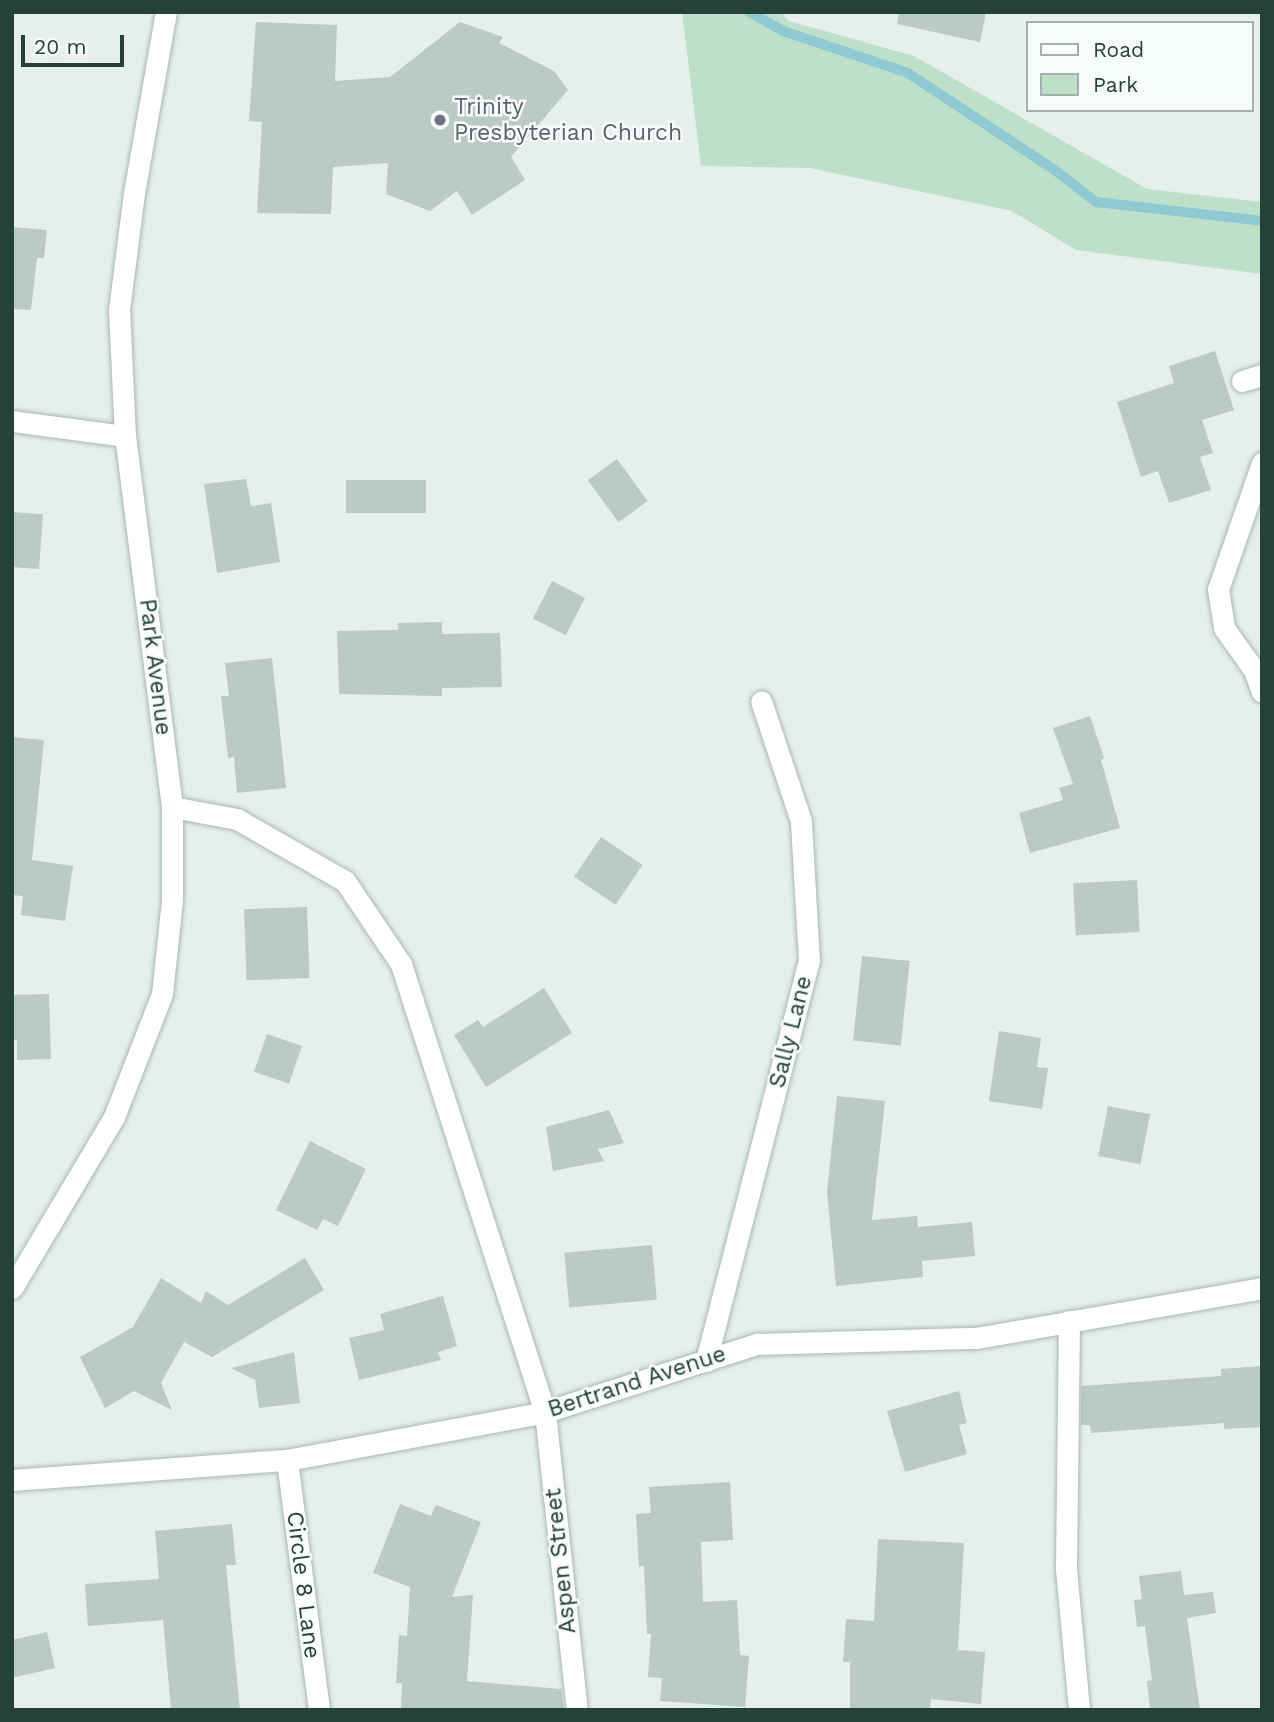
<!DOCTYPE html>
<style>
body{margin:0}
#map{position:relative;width:1274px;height:1722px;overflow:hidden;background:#e6efeb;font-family:"Work Sans",sans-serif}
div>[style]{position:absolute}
.green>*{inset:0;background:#bfe0c8}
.stream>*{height:10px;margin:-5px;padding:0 5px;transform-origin:5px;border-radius:5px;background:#8ec9d4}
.building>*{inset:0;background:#bbcac4;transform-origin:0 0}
.roads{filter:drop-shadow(0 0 2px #a8b8b2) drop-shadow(0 0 2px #a8b8b2)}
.street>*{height:21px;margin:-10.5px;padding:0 10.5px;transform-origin:10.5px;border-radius:10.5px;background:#fff}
.secondary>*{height:21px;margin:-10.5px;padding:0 10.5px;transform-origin:10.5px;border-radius:10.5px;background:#fff}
.dots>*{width:19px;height:19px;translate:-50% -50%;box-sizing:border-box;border:4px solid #f7fbf9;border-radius:50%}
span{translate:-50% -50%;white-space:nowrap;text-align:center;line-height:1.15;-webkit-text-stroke:5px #f7fbf9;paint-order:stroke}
.worship-label{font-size:23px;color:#5b616d}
.left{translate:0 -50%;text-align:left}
.street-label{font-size:23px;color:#24423a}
.frame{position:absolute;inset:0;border:14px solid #24423a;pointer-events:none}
.legend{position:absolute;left:1026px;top:21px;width:228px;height:91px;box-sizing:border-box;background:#f7fbf9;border:2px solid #a3b1ad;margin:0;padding:9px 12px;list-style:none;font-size:21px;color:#24423a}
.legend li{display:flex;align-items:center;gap:14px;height:35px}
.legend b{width:35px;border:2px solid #a3b1ad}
.scale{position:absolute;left:21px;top:35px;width:103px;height:32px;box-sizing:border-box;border:4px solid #24423a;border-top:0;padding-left:9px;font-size:21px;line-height:24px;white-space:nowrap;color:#24423a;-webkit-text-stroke:5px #f7fbf9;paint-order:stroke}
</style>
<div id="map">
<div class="green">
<div style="clip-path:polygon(682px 12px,781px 12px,789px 21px,914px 56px,1147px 189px,1262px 202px,1262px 274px,1076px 250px,1012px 211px,810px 168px,701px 166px)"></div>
</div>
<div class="stream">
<div style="left:749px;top:12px;width:39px;rotate:29deg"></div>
<div style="left:783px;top:31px;width:132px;rotate:18.6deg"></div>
<div style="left:908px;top:73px;width:178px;rotate:33.5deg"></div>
<div style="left:1056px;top:171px;width:51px;rotate:37.8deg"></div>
<div style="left:1096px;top:202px;width:167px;rotate:6.5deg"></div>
</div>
<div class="building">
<div style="clip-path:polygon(899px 12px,986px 12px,980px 42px,897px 24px)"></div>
<div style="clip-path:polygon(256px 22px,337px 25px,335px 81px,390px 77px,460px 22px,503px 37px,499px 43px,554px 71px,568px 90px,511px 157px,525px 180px,472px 215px,457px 191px,430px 211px,386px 194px,388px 163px,333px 167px,331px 214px,257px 213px,262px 122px,249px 121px)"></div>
<div style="clip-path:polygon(12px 227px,47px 230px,44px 258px,37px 258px,31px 310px,12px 309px)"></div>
<div style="clip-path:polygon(1215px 351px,1234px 410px,1202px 420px,1213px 453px,1200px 457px,1211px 490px,1169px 503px,1158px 471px,1141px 477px,1117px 402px,1174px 383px,1169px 366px)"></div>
<div style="left:617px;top:459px;width:52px;height:36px;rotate:54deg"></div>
<div style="clip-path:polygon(246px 479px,251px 506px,271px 503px,280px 562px,217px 573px,204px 484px)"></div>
<div style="left:346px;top:480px;width:80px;height:33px"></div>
<div style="left:12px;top:512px;width:31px;height:55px;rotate:4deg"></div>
<div style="left:552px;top:581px;width:37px;height:42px;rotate:27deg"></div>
<div style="clip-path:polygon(442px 622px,442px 634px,500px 633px,502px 687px,442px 688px,442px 696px,339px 694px,337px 631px,398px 630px,398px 623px)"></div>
<div style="clip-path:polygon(272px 658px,286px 788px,237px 793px,234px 757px,228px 758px,221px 696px,229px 696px,225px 663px)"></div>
<div style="clip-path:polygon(1090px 716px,1104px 758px,1101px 760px,1120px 828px,1030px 853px,1019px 813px,1063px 800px,1059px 788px,1073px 784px,1053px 728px)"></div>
<div style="clip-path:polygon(12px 737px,44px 740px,32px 860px,73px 866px,65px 921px,21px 915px,23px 896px,12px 895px)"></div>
<div style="left:601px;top:837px;width:50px;height:48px;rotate:34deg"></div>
<div style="left:1137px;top:880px;width:52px;height:64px;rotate:87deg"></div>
<div style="left:307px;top:907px;width:71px;height:63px;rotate:88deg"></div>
<div style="left:862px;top:956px;width:48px;height:85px;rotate:6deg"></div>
<div style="clip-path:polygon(544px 988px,572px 1033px,486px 1087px,454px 1035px,478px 1020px,483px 1027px)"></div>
<div style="clip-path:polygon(49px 994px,51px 1059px,17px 1060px,17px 1040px,12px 1041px,12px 995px)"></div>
<div style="clip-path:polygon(999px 1031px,1041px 1038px,1037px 1067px,1048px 1068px,1042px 1109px,989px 1101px)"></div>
<div style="left:267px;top:1034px;width:37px;height:40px;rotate:19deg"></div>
<div style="clip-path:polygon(837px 1096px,885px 1101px,872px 1220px,917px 1216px,918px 1227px,972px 1222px,975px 1256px,922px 1261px,923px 1277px,836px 1286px,827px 1192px)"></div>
<div style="left:1108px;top:1106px;width:43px;height:51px;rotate:11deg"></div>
<div style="clip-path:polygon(609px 1110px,624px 1143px,598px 1149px,604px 1161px,553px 1171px,546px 1127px)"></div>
<div style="clip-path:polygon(310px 1141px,366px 1169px,338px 1226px,323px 1219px,317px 1230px,276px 1210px)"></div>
<div style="left:652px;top:1245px;width:55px;height:88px;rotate:85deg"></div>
<div style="clip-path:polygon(305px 1258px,324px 1290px,212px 1357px,184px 1342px,161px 1383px,172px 1410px,134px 1391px,105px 1408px,80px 1357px,133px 1327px,161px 1278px,201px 1303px,206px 1291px,228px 1305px)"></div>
<div style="clip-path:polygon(443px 1296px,457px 1346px,438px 1352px,441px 1360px,359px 1380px,349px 1338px,384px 1330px,380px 1314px)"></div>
<div style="clip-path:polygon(294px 1352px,300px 1403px,259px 1408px,255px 1380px,231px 1368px)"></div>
<div style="clip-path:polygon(1262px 1366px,1262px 1427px,1224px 1429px,1224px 1423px,1091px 1433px,1090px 1425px,1081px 1425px,1081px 1386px,1221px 1376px,1221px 1369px)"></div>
<div style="clip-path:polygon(959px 1391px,967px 1423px,959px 1425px,967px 1454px,905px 1472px,887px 1411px)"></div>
<div style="clip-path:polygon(730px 1482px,733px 1540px,701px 1542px,703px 1602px,737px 1600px,740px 1655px,749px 1656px,745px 1707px,660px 1701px,662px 1678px,648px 1677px,651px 1634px,647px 1634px,644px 1566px,639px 1567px,636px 1514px,651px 1513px,649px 1487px)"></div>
<div style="clip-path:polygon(400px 1504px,431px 1516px,436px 1505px,481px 1522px,452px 1597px,473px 1595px,467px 1681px,561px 1689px,564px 1710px,401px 1708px,402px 1683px,396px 1683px,399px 1635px,407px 1636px,410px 1587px,373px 1573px)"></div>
<div style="clip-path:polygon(232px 1524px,236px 1565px,226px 1565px,240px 1710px,171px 1710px,163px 1620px,88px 1626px,85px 1584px,159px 1579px,155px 1531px)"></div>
<div style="clip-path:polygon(878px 1539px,964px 1543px,958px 1650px,985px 1652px,981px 1704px,931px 1699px,930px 1710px,850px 1710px,850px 1662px,843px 1662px,846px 1619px,874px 1621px)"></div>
<div style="clip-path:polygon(1181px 1571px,1184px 1595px,1213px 1592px,1216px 1613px,1187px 1618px,1200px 1710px,1150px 1710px,1147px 1681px,1152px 1680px,1145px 1626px,1137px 1627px,1134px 1600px,1142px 1599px,1139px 1576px)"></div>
<div style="clip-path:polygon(47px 1632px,55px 1668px,12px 1678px,12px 1640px)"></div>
</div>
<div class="roads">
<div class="street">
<div style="left:1242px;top:381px;width:21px;rotate:-17deg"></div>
<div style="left:12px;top:421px;width:114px;rotate:7.6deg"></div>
<div style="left:1262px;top:463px;width:133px;rotate:109.2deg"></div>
<div style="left:1218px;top:589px;width:39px;rotate:81deg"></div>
<div style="left:1224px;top:628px;width:52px;rotate:54.5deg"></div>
<div style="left:1254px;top:670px;width:23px;rotate:70deg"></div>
<div style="left:172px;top:807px;width:66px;rotate:10.5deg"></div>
<div style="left:237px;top:819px;width:125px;rotate:29.9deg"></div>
<div style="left:345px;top:881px;width:100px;rotate:56deg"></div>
<div style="left:401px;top:964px;width:471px;rotate:72.2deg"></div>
<div style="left:545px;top:1412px;width:300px;rotate:83.9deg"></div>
<div style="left:1069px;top:1321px;width:248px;rotate:90.7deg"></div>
<div style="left:1066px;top:1569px;width:142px;rotate:84.7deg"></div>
<div style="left:706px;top:1361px;width:413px;rotate:-75.6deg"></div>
<div style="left:809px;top:961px;width:140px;rotate:-93.3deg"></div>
<div style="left:801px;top:821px;width:126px;rotate:-108.4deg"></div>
<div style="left:287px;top:1460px;width:252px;rotate:82.7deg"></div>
<div style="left:12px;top:1480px;width:276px;rotate:-4.2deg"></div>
<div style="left:287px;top:1460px;width:262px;rotate:-10.5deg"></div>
<div style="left:545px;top:1412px;width:223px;rotate:-17.8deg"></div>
<div style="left:757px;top:1344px;width:219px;rotate:-1.6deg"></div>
<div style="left:976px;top:1338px;width:290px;rotate:-9.9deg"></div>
</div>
<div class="secondary">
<div style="left:12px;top:1288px;width:199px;rotate:-59.2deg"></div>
<div style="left:114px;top:1117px;width:132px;rotate:-68.7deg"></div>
<div style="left:162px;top:994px;width:95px;rotate:-83.9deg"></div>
<div style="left:172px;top:900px;width:93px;rotate:-90deg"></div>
<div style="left:172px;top:807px;width:374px;rotate:-97.2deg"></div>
<div style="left:125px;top:436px;width:126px;rotate:-92.7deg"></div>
<div style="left:119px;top:310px;width:118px;rotate:-82.7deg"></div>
<div style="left:134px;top:193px;width:184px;rotate:-80deg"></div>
</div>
</div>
<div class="dots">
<div style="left:440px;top:120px;background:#6b7280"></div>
</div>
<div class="worship-label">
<span class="left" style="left:454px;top:120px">Trinity<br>Presbyterian Church</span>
</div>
<div class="street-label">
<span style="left:155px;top:667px;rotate:83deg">Park Avenue</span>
<span style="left:791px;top:1032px;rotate:-76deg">Sally Lane</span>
<span style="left:637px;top:1382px;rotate:-18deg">Bertrand Avenue</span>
<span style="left:561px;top:1561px;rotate:-96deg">Aspen Street</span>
<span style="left:303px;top:1585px;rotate:83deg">Circle 8 Lane</span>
</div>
<div class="frame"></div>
<ul class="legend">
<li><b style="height:9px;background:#fff"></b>Road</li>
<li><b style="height:19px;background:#bfe0c8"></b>Park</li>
</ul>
<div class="scale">20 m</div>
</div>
